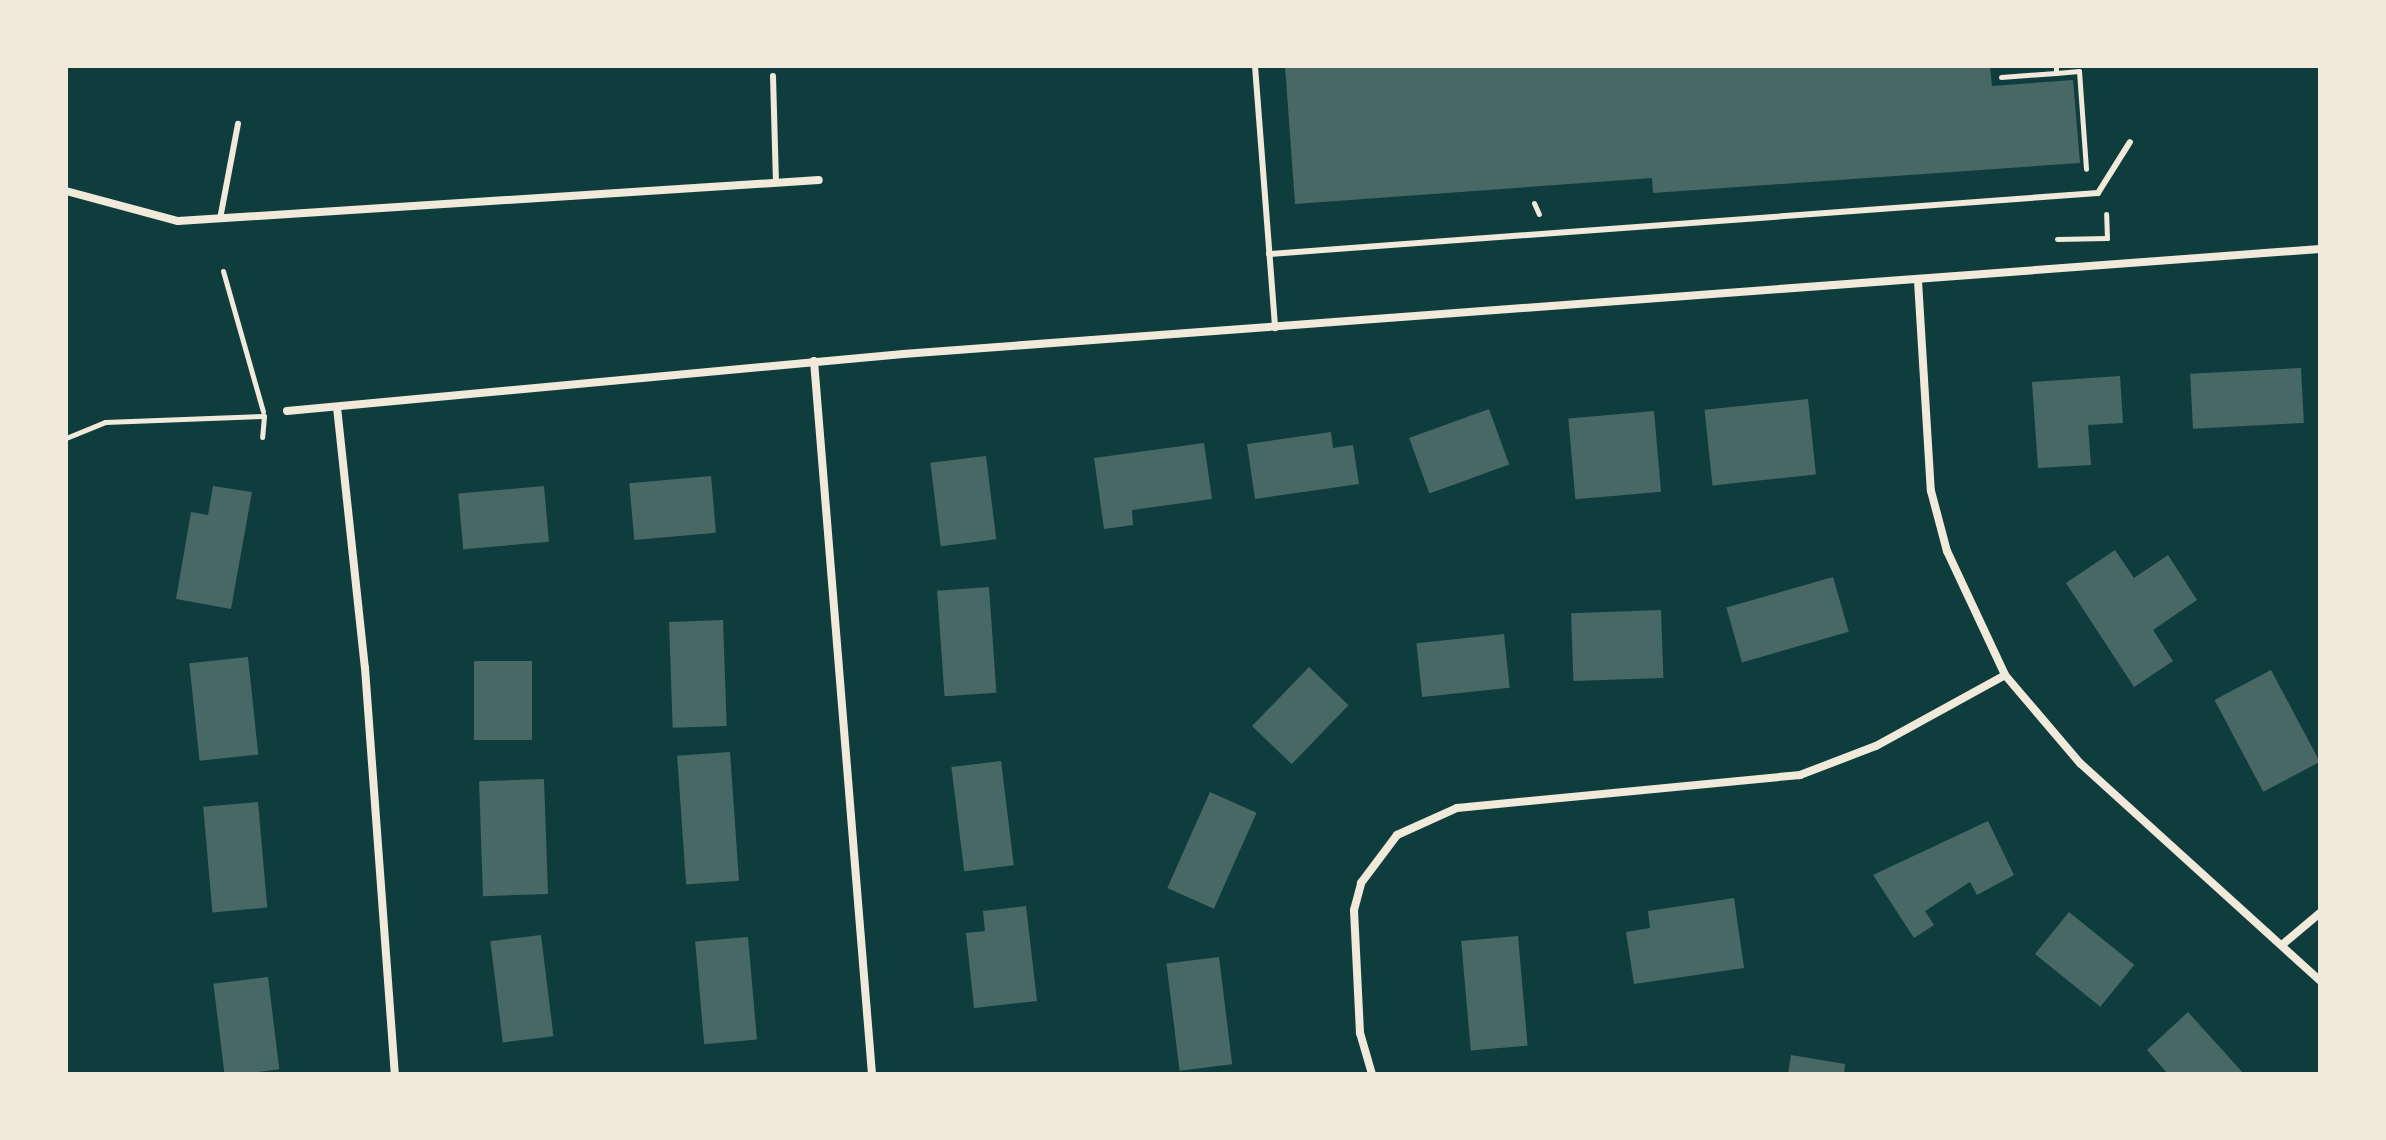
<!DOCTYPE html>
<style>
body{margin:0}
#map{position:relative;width:2386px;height:1140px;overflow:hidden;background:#0f3d3e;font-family:"DejaVu Sans",sans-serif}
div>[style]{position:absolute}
.building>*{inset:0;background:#486865;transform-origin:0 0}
.path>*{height:5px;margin:-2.5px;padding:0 2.5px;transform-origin:2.5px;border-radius:2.5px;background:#f1e9da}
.service>*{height:6px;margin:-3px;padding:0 3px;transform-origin:3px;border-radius:3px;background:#f1e9da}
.minor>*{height:8px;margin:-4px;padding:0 4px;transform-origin:4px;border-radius:4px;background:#f1e9da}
span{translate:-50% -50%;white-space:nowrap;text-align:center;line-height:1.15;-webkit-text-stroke:7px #f1e9da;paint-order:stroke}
.frame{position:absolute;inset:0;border:68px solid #f1e9da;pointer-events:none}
</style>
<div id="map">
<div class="building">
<div style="clip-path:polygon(1285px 66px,1990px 66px,1992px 86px,2073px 80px,2080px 163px,1653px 193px,1652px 178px,1295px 204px)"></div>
<div style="left:2301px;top:368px;width:55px;height:111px;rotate:87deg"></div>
<div style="clip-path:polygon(2120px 376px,2123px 423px,2088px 425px,2091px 465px,2038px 468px,2032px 382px)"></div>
<div style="left:1808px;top:399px;width:76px;height:104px;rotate:84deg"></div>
<div style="left:1489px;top:409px;width:59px;height:85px;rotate:70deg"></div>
<div style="left:1654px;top:411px;width:81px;height:86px;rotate:85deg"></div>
<div style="clip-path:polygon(1331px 432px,1333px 448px,1353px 445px,1359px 484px,1255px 499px,1247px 444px)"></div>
<div style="clip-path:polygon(1204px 443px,1212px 499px,1132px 510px,1133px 525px,1104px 529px,1094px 458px)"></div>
<div style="left:986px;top:456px;width:84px;height:56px;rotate:83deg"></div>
<div style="left:711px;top:476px;width:57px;height:82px;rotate:85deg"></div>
<div style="clip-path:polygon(213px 486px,252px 492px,231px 609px,176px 599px,191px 512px,208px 515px)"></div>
<div style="left:544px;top:486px;width:56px;height:86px;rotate:85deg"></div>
<div style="clip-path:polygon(2115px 550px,2134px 578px,2168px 555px,2197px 600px,2153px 630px,2173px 661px,2134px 687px,2066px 583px)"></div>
<div style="left:1833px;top:577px;width:57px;height:111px;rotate:74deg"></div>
<div style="left:989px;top:587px;width:106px;height:52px;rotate:86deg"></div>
<div style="left:1661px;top:610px;width:68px;height:90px;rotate:88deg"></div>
<div style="left:723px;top:620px;width:106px;height:54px;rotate:88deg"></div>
<div style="left:1504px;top:634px;width:54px;height:88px;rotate:84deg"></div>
<div style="left:248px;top:657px;width:98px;height:59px;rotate:84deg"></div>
<div style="left:474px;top:661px;width:58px;height:79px"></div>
<div style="left:1309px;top:667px;width:55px;height:82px;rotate:44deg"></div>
<div style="left:2271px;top:670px;width:104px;height:64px;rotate:62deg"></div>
<div style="left:730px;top:752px;width:129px;height:53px;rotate:86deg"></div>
<div style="left:1001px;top:761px;width:105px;height:50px;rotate:83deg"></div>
<div style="left:544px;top:779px;width:115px;height:65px;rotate:88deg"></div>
<div style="left:1210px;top:792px;width:51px;height:105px;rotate:24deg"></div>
<div style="left:258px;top:802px;width:106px;height:55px;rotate:85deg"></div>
<div style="clip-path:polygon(1988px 821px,2014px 875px,1977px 895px,1970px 882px,1925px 911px,1934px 925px,1914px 938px,1873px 875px)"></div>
<div style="clip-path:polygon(1734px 898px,1744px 968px,1634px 984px,1626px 932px,1650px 928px,1648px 911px)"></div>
<div style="clip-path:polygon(1026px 906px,1037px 1001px,974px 1008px,966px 933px,985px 931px,983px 911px)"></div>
<div style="left:2069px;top:912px;width:84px;height:54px;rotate:39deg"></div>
<div style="left:541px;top:935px;width:102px;height:51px;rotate:83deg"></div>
<div style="left:1518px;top:936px;width:110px;height:57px;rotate:85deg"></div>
<div style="left:748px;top:937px;width:103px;height:53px;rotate:85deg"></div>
<div style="left:1219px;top:957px;width:108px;height:53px;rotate:83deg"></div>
<div style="left:268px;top:977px;width:93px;height:55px;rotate:83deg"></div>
<div style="clip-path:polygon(2188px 1012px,2244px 1074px,2168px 1074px,2147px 1050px)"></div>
<div style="clip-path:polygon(1791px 1055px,1845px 1064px,1844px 1074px,1788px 1074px)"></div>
</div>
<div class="path">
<div style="left:2056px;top:66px;width:7px;rotate:90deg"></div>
<div style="left:2056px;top:73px;width:23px;rotate:-5deg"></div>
<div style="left:2079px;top:71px;width:98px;rotate:85.9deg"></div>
<div style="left:2001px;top:77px;width:55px;rotate:-4.2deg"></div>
<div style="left:1534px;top:203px;width:12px;rotate:66deg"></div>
<div style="left:2057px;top:239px;width:50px;rotate:-1.1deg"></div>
<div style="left:2107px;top:238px;width:24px;rotate:-92deg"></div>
<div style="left:223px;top:271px;width:146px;rotate:74.1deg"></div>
<div style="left:66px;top:438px;width:42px;rotate:-22.3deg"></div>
<div style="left:105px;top:422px;width:159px;rotate:-2.2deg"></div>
<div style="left:264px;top:416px;width:21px;rotate:95deg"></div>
</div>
<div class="service">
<div style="left:1255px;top:66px;width:263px;rotate:85.6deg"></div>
<div style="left:773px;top:76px;width:107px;rotate:88.4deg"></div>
<div style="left:220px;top:219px;width:97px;rotate:-79.3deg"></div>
<div style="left:1269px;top:254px;width:831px;rotate:-4.21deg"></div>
<div style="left:2098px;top:193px;width:60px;rotate:-57.9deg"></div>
</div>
<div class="minor">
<div style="left:66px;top:191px;width:116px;rotate:15deg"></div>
<div style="left:178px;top:221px;width:642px;rotate:-3.66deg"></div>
<div style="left:1918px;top:281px;width:210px;rotate:86.5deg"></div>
<div style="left:1931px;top:491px;width:62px;rotate:75.1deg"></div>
<div style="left:1947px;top:551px;width:137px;rotate:64.9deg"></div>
<div style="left:2005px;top:675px;width:116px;rotate:49.6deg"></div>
<div style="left:2080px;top:763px;width:324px;rotate:42.2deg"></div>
<div style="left:814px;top:361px;width:715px;rotate:85.35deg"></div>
<div style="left:337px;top:407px;width:262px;rotate:83.9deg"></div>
<div style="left:365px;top:668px;width:407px;rotate:85.8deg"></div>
<div style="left:287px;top:411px;width:619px;rotate:-5.29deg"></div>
<div style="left:903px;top:354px;width:1421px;rotate:-4.24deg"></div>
<div style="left:2283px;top:944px;width:48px;rotate:-40deg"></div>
<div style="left:1372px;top:1074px;width:43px;rotate:-106.3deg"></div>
<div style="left:1360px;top:1033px;width:123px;rotate:-92.8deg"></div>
<div style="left:1354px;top:910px;width:28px;rotate:-75deg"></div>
<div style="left:1361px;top:883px;width:60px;rotate:-53.1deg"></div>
<div style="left:1397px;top:835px;width:66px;rotate:-24.2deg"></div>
<div style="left:1457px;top:808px;width:345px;rotate:-5.5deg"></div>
<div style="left:1800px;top:775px;width:81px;rotate:-20.9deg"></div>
<div style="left:1876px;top:746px;width:147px;rotate:-28.8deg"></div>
</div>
<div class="frame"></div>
</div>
